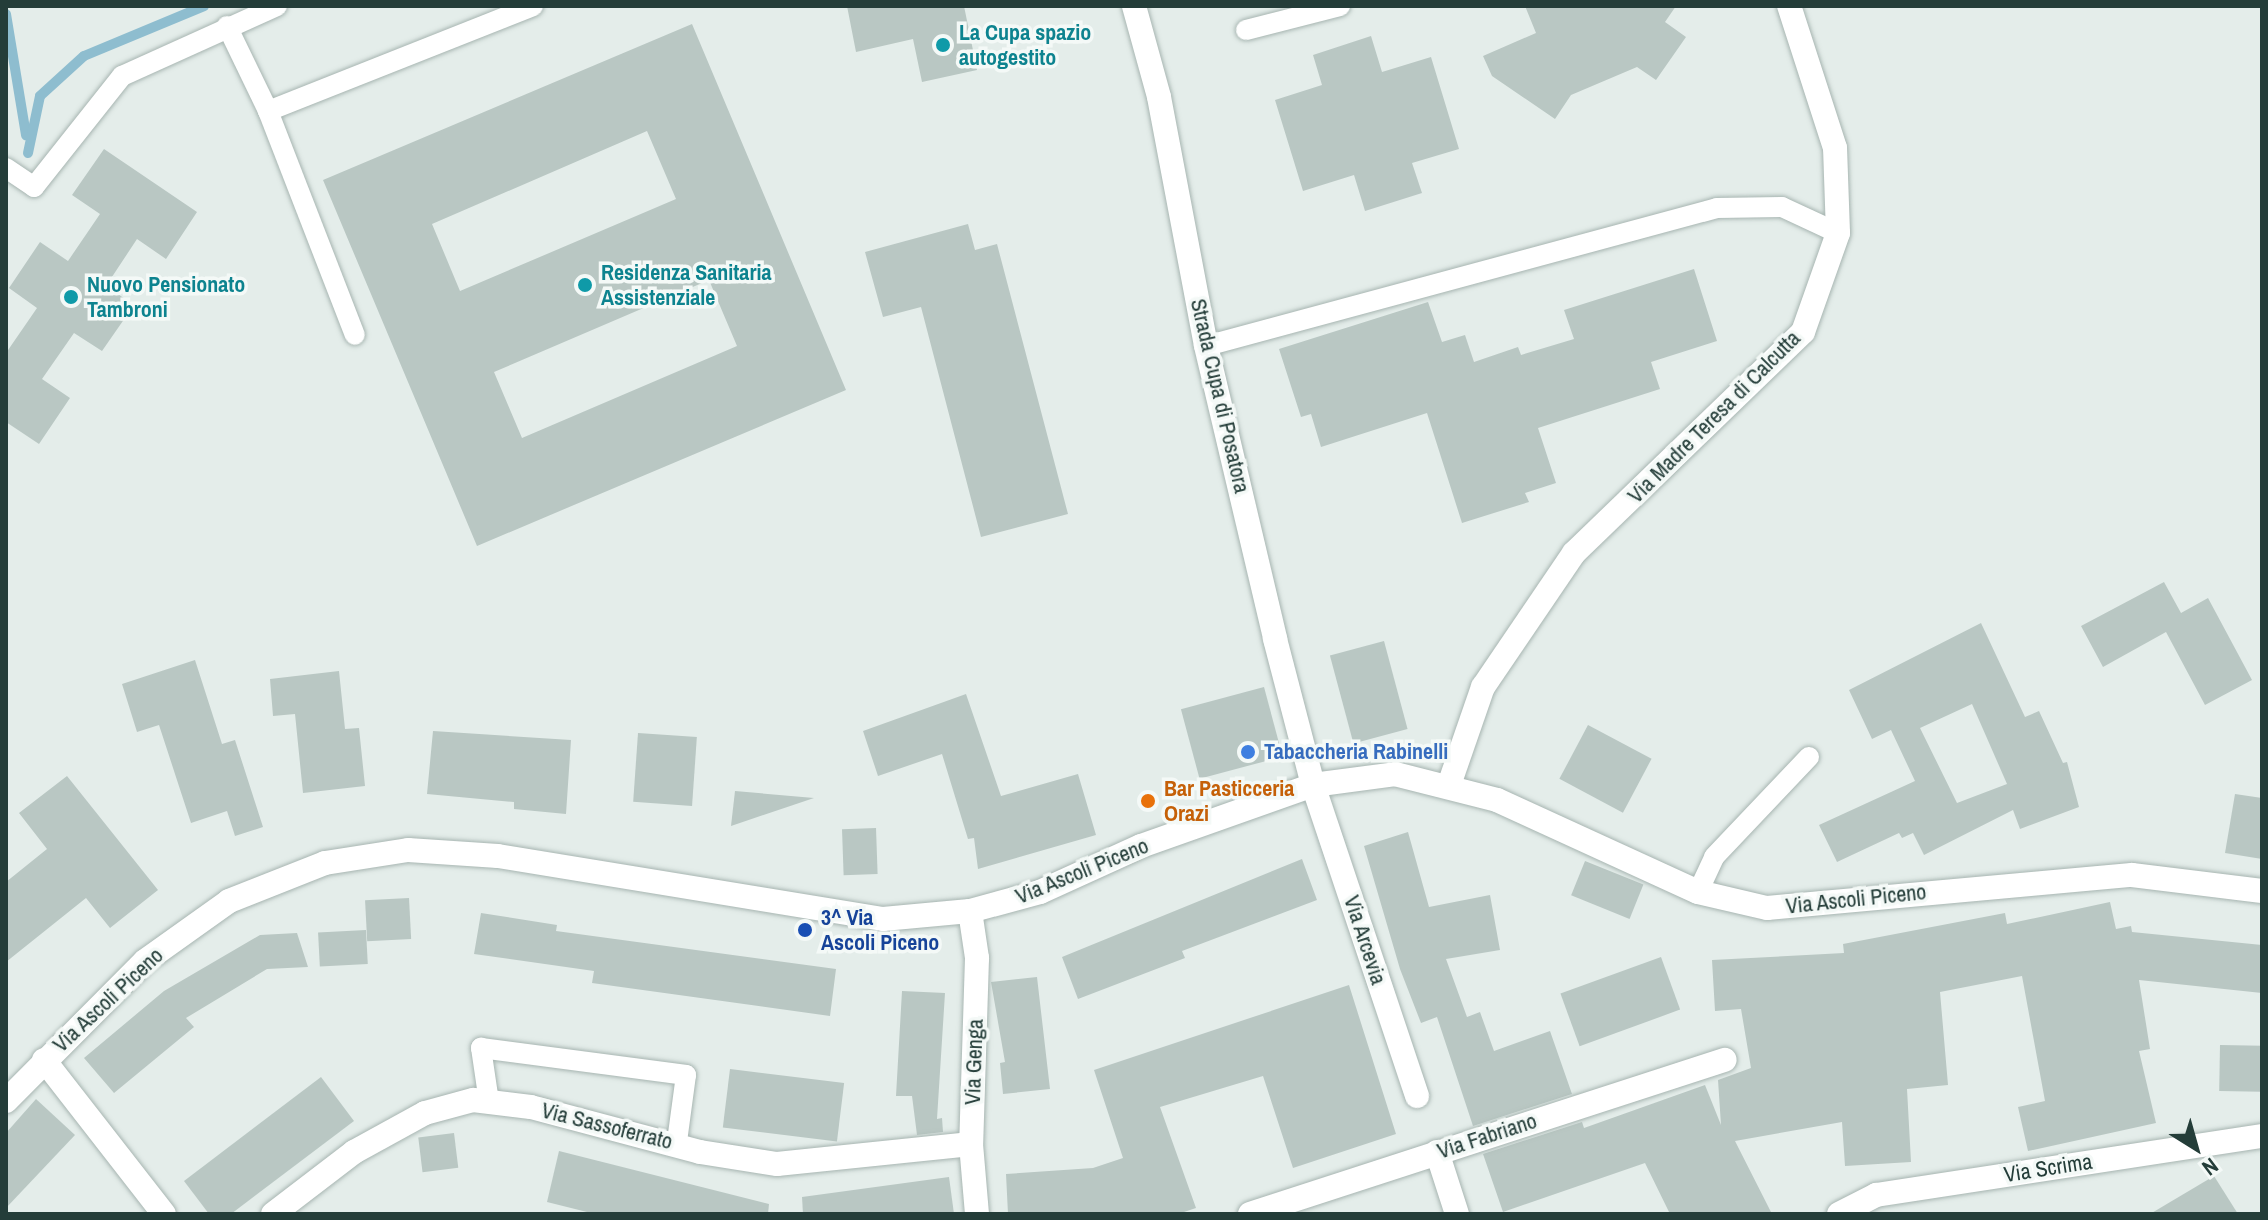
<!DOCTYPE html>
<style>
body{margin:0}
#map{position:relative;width:2268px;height:1220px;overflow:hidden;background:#e4edea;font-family:"Archivo Narrow",sans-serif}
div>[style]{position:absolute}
.stream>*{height:10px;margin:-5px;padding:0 5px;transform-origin:5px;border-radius:5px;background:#8ebdcf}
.building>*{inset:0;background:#b9c7c3;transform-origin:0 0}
.roads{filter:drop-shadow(0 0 2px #a7b5b1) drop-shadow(0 0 2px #a7b5b1)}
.lane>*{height:20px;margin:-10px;padding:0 10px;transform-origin:10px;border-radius:10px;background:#fff}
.street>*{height:24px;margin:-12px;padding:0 12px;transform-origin:12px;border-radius:12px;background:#fff}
.secondary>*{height:24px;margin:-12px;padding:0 12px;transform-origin:12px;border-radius:12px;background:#fff}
.dots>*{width:22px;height:22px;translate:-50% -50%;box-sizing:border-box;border:4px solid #f4f9f7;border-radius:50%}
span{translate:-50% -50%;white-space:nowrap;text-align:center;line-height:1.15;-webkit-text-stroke:7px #f4f9f7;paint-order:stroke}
.culture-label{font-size:22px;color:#0d838f;font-weight:700}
.left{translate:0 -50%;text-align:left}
.street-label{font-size:22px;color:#243d39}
.shop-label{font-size:22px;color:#366cbe;font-weight:700}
.food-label{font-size:22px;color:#c56008;font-weight:700}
.transit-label{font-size:22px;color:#164399;font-weight:700}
.frame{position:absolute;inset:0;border:8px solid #243d39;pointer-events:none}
.north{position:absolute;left:2156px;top:1108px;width:80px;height:80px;-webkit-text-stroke:6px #f4f9f7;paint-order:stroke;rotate:143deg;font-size:22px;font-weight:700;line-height:32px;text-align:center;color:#243d39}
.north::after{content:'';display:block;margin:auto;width:28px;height:36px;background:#243d39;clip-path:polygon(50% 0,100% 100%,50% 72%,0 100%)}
</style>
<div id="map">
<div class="stream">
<div style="left:6px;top:14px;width:123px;rotate:80.6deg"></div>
<div style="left:28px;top:153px;width:58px;rotate:-78.1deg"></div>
<div style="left:40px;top:96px;width:59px;rotate:-42.3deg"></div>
<div style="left:84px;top:56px;width:130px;rotate:-22.6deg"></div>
</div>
<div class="building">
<div style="clip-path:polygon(847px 6px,964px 6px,977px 70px,922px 82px,913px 39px,856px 52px)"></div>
<div style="clip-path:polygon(1525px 6px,1676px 6px,1665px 22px,1686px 37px,1656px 80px,1637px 67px,1571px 95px,1555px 119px,1492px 76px,1483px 56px,1536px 33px)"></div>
<div style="clip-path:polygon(evenodd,692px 24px,846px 390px,477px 546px,323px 180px,692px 24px,647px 131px,676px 199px,460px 291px,432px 224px,647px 131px,692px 24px,709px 280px,737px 346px,522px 438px,494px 372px,709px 280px)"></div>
<div style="clip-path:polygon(1371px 36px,1382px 72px,1431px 57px,1459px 149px,1412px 163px,1422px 193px,1365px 211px,1354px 175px,1303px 191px,1275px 100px,1322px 85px,1313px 55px)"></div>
<div style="clip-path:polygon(104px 149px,197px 212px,166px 259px,137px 239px,106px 286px,134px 305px,102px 351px,74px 333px,42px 379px,70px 398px,39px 444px,6px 422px,6px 353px,37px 308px,9px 288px,40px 242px,68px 261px,100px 214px,72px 195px)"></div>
<div style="clip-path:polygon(968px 224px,975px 250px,997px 244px,1068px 514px,981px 537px,921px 307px,883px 317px,865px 252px)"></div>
<div style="clip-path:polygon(1694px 269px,1717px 341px,1651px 362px,1660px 389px,1538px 428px,1556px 483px,1525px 493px,1529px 502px,1462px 523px,1427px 413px,1321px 447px,1311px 414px,1301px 417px,1279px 349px,1428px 302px,1442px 342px,1465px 335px,1474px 362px,1518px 347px,1521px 355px,1574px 339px,1564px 310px)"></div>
<div style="clip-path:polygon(2164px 582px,2181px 613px,2208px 598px,2252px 680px,2205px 705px,2166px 632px,2103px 667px,2081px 626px)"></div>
<div style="clip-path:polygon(evenodd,1981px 623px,2025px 717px,2039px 711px,2063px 763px,2067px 762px,2079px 807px,2020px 829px,2013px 810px,1924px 855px,1913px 833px,1902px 838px,1899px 833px,1837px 862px,1819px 825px,1915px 781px,1891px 730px,1872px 739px,1849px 690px,1981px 623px,1972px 704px,2007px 784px,1957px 803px,1920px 728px,1972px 704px)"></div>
<div style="left:1384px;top:641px;width:91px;height:56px;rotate:75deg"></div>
<div style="clip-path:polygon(195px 660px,222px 744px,235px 740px,263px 827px,235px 836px,227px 811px,191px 823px,159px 725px,137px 732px,122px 684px)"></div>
<div style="clip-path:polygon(339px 671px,345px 729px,359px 728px,365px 786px,303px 793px,295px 714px,273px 716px,270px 679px)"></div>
<div style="left:1264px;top:687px;width:72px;height:86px;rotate:75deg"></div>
<div style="clip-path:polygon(966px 694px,1001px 796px,1078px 774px,1096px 835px,978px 869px,974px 838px,968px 839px,942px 754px,878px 776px,863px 731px)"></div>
<div style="left:1588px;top:725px;width:72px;height:61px;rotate:28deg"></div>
<div style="clip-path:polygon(433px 731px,571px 740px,566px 814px,514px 809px,514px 802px,427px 794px)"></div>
<div style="left:638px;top:733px;width:59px;height:69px;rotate:4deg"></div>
<div style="clip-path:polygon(67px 776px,158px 890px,110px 928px,86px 898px,6px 962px,6px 882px,47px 849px,19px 813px)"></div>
<div style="clip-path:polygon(735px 791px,814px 798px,731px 826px)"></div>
<div style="clip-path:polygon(2235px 794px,2262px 798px,2262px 859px,2225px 853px)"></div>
<div style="left:876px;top:828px;width:46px;height:34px;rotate:88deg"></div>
<div style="clip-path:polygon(1408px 832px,1429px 907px,1490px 895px,1500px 950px,1446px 959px,1467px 1017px,1480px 1012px,1494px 1051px,1550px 1031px,1572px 1094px,1473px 1126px,1437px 1017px,1421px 1023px,1400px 969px,1364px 846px)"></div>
<div style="clip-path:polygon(1302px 859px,1317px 900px,1182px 951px,1185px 958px,1078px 999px,1062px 957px)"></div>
<div style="left:1585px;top:861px;width:63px;height:37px;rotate:22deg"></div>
<div style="left:409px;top:898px;width:41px;height:44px;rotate:87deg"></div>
<div style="clip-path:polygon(2110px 902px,2116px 929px,2131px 926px,2132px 932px,2262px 945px,2262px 993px,2139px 980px,2150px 1049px,2139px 1051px,2156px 1123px,2028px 1151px,2018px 1107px,2045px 1101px,2022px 976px,1940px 992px,1948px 1085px,1907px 1089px,1911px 1162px,1845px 1166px,1842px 1122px,1735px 1141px,1772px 1214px,1670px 1214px,1645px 1163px,1503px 1212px,1483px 1154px,1582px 1122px,1584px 1128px,1705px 1085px,1721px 1125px,1718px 1080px,1751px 1068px,1741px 1009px,1715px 1011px,1712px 960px,1844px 953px,1843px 944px,2005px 913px,2007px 924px)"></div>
<div style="clip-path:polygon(481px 913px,557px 925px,556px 931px,836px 969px,830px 1016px,592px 983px,594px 971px,474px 954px)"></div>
<div style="left:366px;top:930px;width:34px;height:48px;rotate:87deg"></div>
<div style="clip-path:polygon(297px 933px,308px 967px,267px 969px,186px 1018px,194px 1027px,114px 1093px,84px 1058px,164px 991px,260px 935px)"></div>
<div style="left:1661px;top:957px;width:56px;height:107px;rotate:70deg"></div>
<div style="clip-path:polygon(1037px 977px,1050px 1089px,1003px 1094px,1000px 1063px,1005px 1062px,991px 982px)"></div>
<div style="clip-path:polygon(1349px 985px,1396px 1134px,1293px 1168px,1263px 1076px,1160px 1107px,1196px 1208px,1178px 1214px,1008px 1214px,1006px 1174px,1093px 1168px,1123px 1158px,1094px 1070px)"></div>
<div style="clip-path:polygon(902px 991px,945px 993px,937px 1119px,942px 1118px,943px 1132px,917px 1135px,912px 1096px,896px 1096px)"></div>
<div style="left:2220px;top:1045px;width:42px;height:46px;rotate:1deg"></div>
<div style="left:730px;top:1069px;width:115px;height:59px;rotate:7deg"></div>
<div style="clip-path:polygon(321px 1077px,354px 1121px,231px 1214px,209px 1214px,184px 1181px)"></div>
<div style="clip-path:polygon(36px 1099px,75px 1135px,6px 1208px,6px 1133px)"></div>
<div style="left:454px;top:1133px;width:35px;height:36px;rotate:83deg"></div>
<div style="clip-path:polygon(559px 1151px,769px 1204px,768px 1214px,595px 1214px,547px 1202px)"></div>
<div style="clip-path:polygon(2214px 1176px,2238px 1214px,2150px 1214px)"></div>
<div style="clip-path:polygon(949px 1177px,954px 1214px,803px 1214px,802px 1197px)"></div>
</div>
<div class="roads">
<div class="lane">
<div style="left:227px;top:26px;width:94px;rotate:64.2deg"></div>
<div style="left:268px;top:111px;width:240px;rotate:68.8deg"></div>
<div style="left:1246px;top:30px;width:97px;rotate:-14.3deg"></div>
<div style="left:268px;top:111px;width:285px;rotate:-21.6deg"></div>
<div style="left:6px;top:168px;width:34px;rotate:34deg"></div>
<div style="left:34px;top:187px;width:142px;rotate:-51.6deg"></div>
<div style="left:122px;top:76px;width:170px;rotate:-24.3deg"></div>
<div style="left:1206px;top:346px;width:529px;rotate:-15.11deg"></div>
<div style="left:1717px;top:208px;width:65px;rotate:-0.9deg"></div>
<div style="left:1782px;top:207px;width:62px;rotate:24.9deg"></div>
<div style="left:1698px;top:892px;width:38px;rotate:-65deg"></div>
<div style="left:1714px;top:857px;width:138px;rotate:-46.5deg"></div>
<div style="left:489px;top:1102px;width:55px;rotate:-98.4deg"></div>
<div style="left:481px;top:1048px;width:207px;rotate:7.5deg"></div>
<div style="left:686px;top:1075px;width:68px;rotate:97.7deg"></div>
</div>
<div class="street">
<div style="left:1134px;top:6px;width:94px;rotate:74.6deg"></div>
<div style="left:1159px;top:97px;width:253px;rotate:79.3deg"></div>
<div style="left:1206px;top:346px;width:301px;rotate:76.7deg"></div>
<div style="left:1275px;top:639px;width:151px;rotate:75.4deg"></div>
<div style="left:1313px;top:785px;width:328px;rotate:71.5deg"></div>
<div style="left:1449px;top:785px;width:104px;rotate:-70.9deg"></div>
<div style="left:1483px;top:687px;width:162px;rotate:-55.8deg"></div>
<div style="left:1574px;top:553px;width:318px;rotate:-44deg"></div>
<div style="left:1803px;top:332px;width:105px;rotate:-70.5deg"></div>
<div style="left:1838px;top:233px;width:85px;rotate:-92deg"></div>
<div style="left:1835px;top:148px;width:149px;rotate:-107.9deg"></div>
<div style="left:970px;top:911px;width:48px;rotate:81.5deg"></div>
<div style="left:977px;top:958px;width:186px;rotate:91.8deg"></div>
<div style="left:971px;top:1144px;width:70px;rotate:85.1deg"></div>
<div style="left:44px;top:1060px;width:195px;rotate:52.1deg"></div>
<div style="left:1437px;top:1152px;width:65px;rotate:72.1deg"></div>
<div style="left:273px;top:1214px;width:102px;rotate:-37.4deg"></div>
<div style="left:354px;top:1152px;width:81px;rotate:-28.8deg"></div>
<div style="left:425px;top:1113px;width:50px;rotate:-15.2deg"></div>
<div style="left:473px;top:1100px;width:58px;rotate:6.9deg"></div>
<div style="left:531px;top:1107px;width:175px;rotate:14.9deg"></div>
<div style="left:700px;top:1152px;width:78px;rotate:8.9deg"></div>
<div style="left:777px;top:1164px;width:195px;rotate:-5.9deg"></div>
<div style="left:1250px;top:1214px;width:499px;rotate:-18deg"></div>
</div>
<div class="secondary">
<div style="left:6px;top:1101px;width:197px;rotate:-45.2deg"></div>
<div style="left:145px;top:961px;width:103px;rotate:-35.5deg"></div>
<div style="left:229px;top:901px;width:103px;rotate:-21.6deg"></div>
<div style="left:325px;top:863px;width:84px;rotate:-8.9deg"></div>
<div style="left:408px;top:850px;width:90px;rotate:3.8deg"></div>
<div style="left:498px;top:856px;width:390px;rotate:9.3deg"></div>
<div style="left:883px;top:919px;width:87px;rotate:-5.3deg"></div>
<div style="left:970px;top:911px;width:73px;rotate:-15.2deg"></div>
<div style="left:1040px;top:892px;width:111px;rotate:-24.5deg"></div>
<div style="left:1141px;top:846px;width:182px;rotate:-19.5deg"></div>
<div style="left:1313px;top:785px;width:83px;rotate:-7.6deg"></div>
<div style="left:1395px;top:774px;width:105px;rotate:14.3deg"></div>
<div style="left:1497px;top:800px;width:221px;rotate:24.6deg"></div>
<div style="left:1698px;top:892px;width:71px;rotate:13.1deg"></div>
<div style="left:1767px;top:908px;width:366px;rotate:-5.2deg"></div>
<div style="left:2132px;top:875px;width:131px;rotate:7deg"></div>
<div style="left:1839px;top:1214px;width:42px;rotate:-27.2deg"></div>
<div style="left:1876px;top:1195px;width:390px;rotate:-8.7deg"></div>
</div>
</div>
<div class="dots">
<div style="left:943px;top:45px;background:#0f9aa8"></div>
<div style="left:585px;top:285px;background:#0f9aa8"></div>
<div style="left:71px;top:297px;background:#0f9aa8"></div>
<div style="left:1248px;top:752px;background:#3f7fe0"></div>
<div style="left:1148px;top:801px;background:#e8710a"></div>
<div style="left:805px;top:930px;background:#1a4fb4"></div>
</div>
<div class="culture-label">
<span class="left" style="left:959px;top:45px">La Cupa spazio<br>autogestito</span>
<span class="left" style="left:601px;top:285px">Residenza Sanitaria<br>Assistenziale</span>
<span class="left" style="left:87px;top:297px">Nuovo Pensionato<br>Tambroni</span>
</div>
<div class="street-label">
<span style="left:1220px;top:396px;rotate:77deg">Strada Cupa di Posatora</span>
<span style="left:1714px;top:417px;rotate:-45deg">Via Madre Teresa di Calcutta</span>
<span style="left:1082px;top:871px;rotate:-22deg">Via Ascoli Piceno</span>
<span style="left:1856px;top:899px;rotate:-6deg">Via Ascoli Piceno</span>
<span style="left:1365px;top:940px;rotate:72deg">Via Arcevia</span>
<span style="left:108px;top:1000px;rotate:-43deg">Via Ascoli Piceno</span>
<span style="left:974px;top:1062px;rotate:-88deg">Via Genga</span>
<span style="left:607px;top:1126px;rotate:14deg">Via Sassoferrato</span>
<span style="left:1487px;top:1136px;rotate:-18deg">Via Fabriano</span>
<span style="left:2048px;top:1168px;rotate:-9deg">Via Scrima</span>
</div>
<div class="shop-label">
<span class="left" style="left:1264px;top:752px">Tabaccheria Rabinelli</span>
</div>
<div class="food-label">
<span class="left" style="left:1164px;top:801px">Bar Pasticceria<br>Orazi</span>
</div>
<div class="transit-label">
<span class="left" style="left:821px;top:930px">3^ Via<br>Ascoli Piceno</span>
</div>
<div class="frame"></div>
<div class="north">N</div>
</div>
